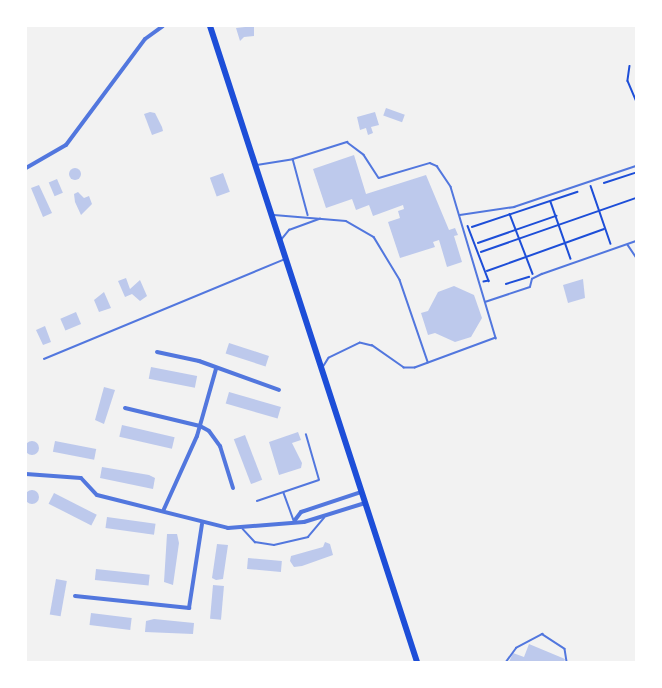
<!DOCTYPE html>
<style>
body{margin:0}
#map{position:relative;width:662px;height:688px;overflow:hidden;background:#f2f2f2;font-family:"Roboto Condensed",sans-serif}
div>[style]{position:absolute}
.building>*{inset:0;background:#bdc9ec;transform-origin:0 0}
.round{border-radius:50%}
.path>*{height:1.5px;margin:-0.75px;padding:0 0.75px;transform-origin:0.75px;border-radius:0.75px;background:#1d4ed8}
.service>*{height:1.5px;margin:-0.75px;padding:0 0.75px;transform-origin:0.75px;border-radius:0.75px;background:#5277de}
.minor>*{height:4px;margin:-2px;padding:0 2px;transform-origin:2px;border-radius:2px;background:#5277de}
.trunk>*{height:6px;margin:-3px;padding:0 3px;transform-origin:3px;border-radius:3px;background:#1d4ed8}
span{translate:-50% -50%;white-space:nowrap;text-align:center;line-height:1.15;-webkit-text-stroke:6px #fff;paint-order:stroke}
.frame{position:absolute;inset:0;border:27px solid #fff;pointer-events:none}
</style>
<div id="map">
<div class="building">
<div style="clip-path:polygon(254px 26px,254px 36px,244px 37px,240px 41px,236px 28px)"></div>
<div style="left:386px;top:108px;width:20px;height:8px;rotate:20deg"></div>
<div style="clip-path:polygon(150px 112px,155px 113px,162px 127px,163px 131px,152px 135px,144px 114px)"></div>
<div style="clip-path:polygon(375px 112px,379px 125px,371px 127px,373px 133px,368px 135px,366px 128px,360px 130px,357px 117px)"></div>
<div style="clip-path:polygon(354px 155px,366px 194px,426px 175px,449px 230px,455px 228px,458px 235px,454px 236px,462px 262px,447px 267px,439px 240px,433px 242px,435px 247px,400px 258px,388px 222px,400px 218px,398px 211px,404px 209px,403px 205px,373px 216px,369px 205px,356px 210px,352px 199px,326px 208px,313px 169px)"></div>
<div class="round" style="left:69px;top:168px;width:12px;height:12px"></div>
<div style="left:223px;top:173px;width:20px;height:14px;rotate:70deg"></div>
<div style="left:57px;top:179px;width:15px;height:9px;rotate:67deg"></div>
<div style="clip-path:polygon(39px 185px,52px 213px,43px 217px,31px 188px)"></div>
<div style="clip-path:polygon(78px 192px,84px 198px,89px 196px,92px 204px,81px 215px,75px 202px,74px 194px)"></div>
<div style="clip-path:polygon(126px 278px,130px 289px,140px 280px,147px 296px,140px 301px,132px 294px,125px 297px,118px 281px)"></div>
<div style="clip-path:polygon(583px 279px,585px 298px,568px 303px,563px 285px)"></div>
<div style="clip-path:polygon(454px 286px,474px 295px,482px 318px,471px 337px,455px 342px,435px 333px,428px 335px,421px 313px,428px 311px,438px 292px)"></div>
<div style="clip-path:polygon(104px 292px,111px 308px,99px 312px,94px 300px)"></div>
<div style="left:76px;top:312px;width:13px;height:17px;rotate:67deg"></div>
<div style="clip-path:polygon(45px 326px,51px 342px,43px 345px,36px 330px)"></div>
<div style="left:229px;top:343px;width:42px;height:11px;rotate:18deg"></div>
<div style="left:151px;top:367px;width:47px;height:12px;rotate:11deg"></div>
<div style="clip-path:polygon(104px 387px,115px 390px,104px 424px,95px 420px)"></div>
<div style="left:229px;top:392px;width:54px;height:12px;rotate:16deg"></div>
<div style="left:122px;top:425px;width:54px;height:12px;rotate:13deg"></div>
<div style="clip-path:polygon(298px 432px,301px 440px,292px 443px,302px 463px,301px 468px,279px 475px,269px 442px)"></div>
<div style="left:245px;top:435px;width:48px;height:12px;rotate:69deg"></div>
<div class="round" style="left:25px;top:441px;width:14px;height:14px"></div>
<div style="left:55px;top:441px;width:42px;height:11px;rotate:11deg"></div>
<div style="clip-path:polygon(102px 467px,149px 475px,155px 478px,153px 489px,100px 478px)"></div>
<div class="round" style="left:25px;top:490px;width:14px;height:14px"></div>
<div style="left:54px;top:493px;width:48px;height:12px;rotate:27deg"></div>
<div style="left:107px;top:517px;width:49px;height:11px;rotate:8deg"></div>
<div style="clip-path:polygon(167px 534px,177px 534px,179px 543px,173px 585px,164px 582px)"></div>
<div style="clip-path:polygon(325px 542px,330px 544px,333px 555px,302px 566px,294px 567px,290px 561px,291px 556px,323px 547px)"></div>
<div style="clip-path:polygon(217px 544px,228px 545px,223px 579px,216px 580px,212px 578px)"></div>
<div style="left:248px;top:558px;width:34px;height:11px;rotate:5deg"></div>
<div style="left:96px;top:569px;width:54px;height:11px;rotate:6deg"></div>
<div style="left:56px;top:579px;width:11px;height:36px;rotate:10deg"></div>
<div style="left:213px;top:585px;width:11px;height:34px;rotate:5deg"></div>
<div style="left:91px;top:613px;width:41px;height:12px;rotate:7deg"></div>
<div style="clip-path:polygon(154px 619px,194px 623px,193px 634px,145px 632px,146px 621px)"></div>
<div style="clip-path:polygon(529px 644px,565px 659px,564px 662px,509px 662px,513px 653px,524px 657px)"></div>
</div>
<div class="path">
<div style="left:630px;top:66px;width:15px;rotate:98deg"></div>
<div style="left:628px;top:81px;width:21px;rotate:67deg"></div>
<div style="left:604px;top:183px;width:33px;rotate:-18deg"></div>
<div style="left:591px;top:186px;width:61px;rotate:71deg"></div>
<div style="left:551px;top:202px;width:60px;rotate:70.7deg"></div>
<div style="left:510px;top:214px;width:64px;rotate:69deg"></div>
<div style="left:468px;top:226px;width:59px;rotate:69.1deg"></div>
<div style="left:489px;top:281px;width:5px;rotate:169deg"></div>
<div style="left:472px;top:227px;width:111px;rotate:-18.4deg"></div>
<div style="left:478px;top:243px;width:83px;rotate:-19.1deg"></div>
<div style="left:481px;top:252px;width:164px;rotate:-19.2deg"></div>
<div style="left:487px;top:271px;width:124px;rotate:-19.7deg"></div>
<div style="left:506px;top:284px;width:24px;rotate:-17deg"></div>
</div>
<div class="service">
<div style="left:293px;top:159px;width:58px;rotate:75deg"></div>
<div style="left:257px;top:165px;width:36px;rotate:-9deg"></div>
<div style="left:293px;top:159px;width:57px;rotate:-17.5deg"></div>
<div style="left:347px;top:142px;width:21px;rotate:37deg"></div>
<div style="left:364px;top:155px;width:27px;rotate:57deg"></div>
<div style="left:379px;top:178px;width:53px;rotate:-16.4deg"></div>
<div style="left:430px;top:163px;width:8px;rotate:23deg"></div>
<div style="left:437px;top:166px;width:25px;rotate:56deg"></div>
<div style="left:451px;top:187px;width:158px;rotate:73.4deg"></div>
<div style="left:496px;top:338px;width:86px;rotate:159.7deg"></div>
<div style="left:415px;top:368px;width:11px;rotate:180deg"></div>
<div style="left:404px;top:368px;width:39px;rotate:-145deg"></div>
<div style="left:372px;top:346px;width:12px;rotate:-166deg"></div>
<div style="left:360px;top:343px;width:34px;rotate:154deg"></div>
<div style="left:329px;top:358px;width:9px;rotate:122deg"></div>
<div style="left:274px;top:215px;width:72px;rotate:4.8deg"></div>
<div style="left:346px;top:221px;width:32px;rotate:30deg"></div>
<div style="left:374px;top:237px;width:50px;rotate:58.8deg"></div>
<div style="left:400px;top:280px;width:87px;rotate:71.1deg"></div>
<div style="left:460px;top:215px;width:55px;rotate:-8.4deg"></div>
<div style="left:514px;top:207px;width:129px;rotate:-18.6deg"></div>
<div style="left:281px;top:240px;width:13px;rotate:-51deg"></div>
<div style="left:289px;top:230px;width:33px;rotate:-20deg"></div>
<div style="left:628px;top:245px;width:14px;rotate:56deg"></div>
<div style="left:485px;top:302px;width:47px;rotate:-18.4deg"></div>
<div style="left:530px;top:287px;width:8px;rotate:-76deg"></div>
<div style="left:532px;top:279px;width:11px;rotate:-27deg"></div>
<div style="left:542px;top:274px;width:100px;rotate:-19.3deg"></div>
<div style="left:44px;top:359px;width:259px;rotate:-22.5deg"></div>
<div style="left:284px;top:493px;width:29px;rotate:70deg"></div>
<div style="left:257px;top:501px;width:65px;rotate:-18.7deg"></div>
<div style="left:319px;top:480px;width:47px;rotate:-106.1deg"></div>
<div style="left:243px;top:529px;width:18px;rotate:47deg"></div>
<div style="left:255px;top:542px;width:19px;rotate:9deg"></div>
<div style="left:274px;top:545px;width:35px;rotate:-13deg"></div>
<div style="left:308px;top:537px;width:25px;rotate:-50deg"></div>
<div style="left:506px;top:662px;width:17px;rotate:-54deg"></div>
<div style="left:516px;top:648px;width:30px;rotate:-28deg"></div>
<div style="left:542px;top:634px;width:27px;rotate:33deg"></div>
<div style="left:565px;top:649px;width:13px;rotate:81deg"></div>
</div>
<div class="minor">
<div style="left:26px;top:168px;width:46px;rotate:-29.9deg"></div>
<div style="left:66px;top:145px;width:132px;rotate:-53.3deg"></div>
<div style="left:145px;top:39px;width:22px;rotate:-36deg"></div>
<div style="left:157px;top:352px;width:43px;rotate:12.1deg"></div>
<div style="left:199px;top:361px;width:85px;rotate:19.9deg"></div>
<div style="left:125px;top:408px;width:77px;rotate:13.5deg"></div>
<div style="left:200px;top:426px;width:10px;rotate:29deg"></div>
<div style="left:209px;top:431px;width:19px;rotate:54deg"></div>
<div style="left:220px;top:446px;width:44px;rotate:72.8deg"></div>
<div style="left:26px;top:474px;width:55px;rotate:4.2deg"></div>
<div style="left:81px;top:478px;width:23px;rotate:47deg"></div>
<div style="left:97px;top:495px;width:135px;rotate:14.1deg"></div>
<div style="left:228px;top:528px;width:76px;rotate:-4.5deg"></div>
<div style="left:304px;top:522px;width:64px;rotate:-17.3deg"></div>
<div style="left:164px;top:509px;width:80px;rotate:-65.7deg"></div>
<div style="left:197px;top:436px;width:70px;rotate:-74.2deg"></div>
<div style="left:295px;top:520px;width:10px;rotate:-53deg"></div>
<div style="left:301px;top:512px;width:63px;rotate:-18.4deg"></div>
<div style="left:75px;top:596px;width:115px;rotate:6deg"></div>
<div style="left:189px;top:608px;width:85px;rotate:-81.2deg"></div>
</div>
<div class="trunk">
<div style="left:210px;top:26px;width:669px;rotate:71.97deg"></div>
</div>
<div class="frame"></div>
</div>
